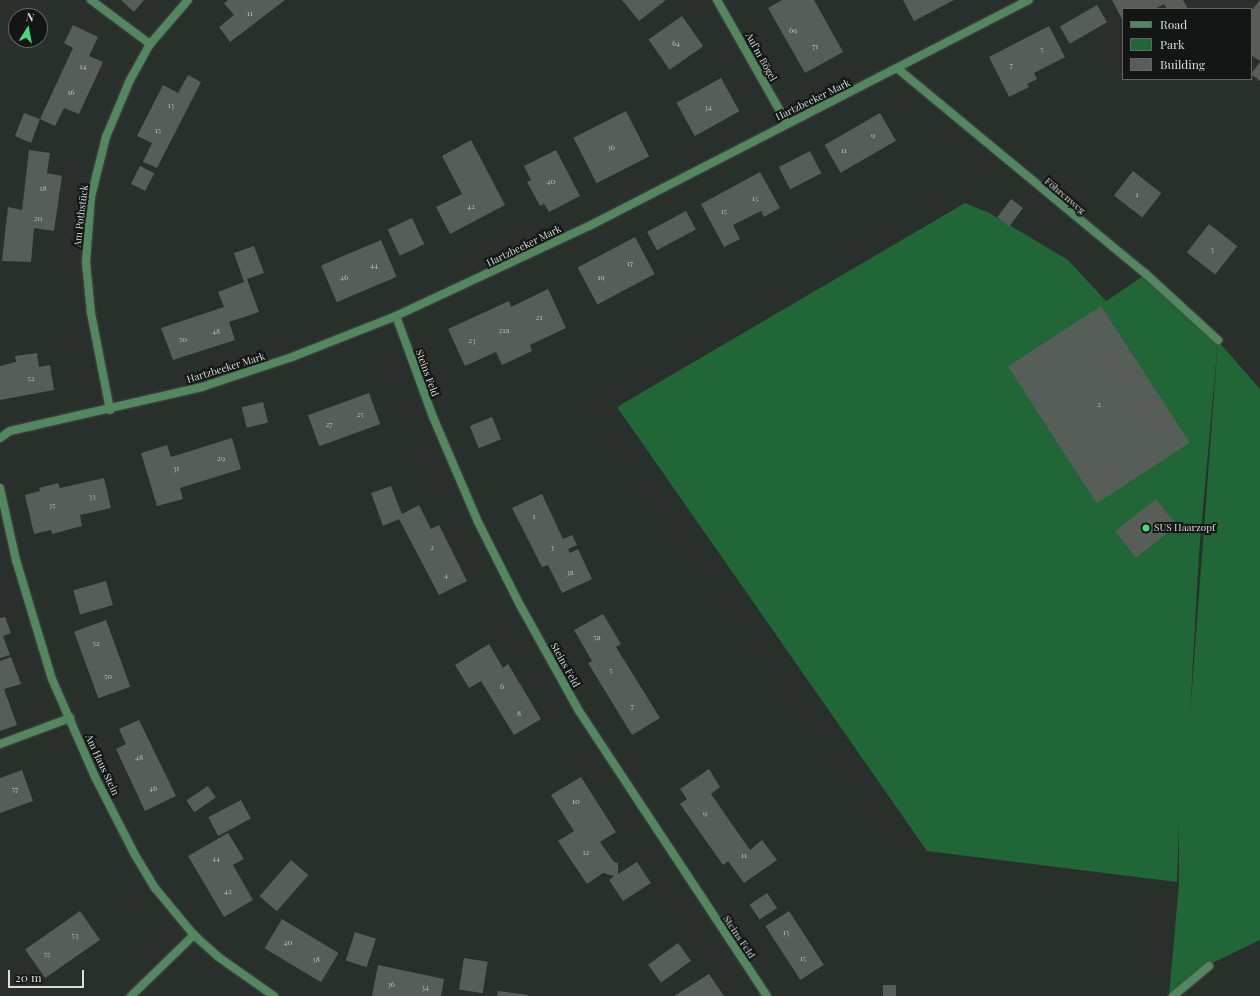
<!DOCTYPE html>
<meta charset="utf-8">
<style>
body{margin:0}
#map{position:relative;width:1260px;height:996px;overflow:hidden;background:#292f2a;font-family:"Playfair Display",serif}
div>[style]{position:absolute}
.green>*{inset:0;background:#206637}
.building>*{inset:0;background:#575e58;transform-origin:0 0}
.roads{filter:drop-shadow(0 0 1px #454b46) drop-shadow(0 0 1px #454b46)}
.lane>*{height:8px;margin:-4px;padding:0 4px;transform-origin:4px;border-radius:4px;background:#538760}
.street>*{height:8px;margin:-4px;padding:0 4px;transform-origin:4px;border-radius:4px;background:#538760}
.dots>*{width:11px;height:11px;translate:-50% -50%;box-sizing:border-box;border:2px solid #131614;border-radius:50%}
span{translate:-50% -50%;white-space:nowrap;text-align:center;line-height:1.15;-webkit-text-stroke:4px #131614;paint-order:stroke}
.number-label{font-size:8px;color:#babfbb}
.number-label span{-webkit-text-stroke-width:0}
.street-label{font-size:10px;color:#dbdfdc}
.poi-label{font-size:10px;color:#dbdfdc}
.left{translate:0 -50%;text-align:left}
.legend{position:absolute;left:1122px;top:8px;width:130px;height:72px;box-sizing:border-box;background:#131614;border:1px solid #636664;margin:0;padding:5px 7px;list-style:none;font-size:12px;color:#dbdfdc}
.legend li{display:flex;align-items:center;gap:8px;height:20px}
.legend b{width:20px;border:1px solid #636664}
.north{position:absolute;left:8px;top:8px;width:40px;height:40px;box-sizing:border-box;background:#131614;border:1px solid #636664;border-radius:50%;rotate:11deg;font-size:11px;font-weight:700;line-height:16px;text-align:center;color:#dbdfdc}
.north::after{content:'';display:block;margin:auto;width:14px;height:18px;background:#49d778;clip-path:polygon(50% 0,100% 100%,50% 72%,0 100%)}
.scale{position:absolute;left:8px;top:970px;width:76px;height:18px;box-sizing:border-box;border:2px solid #dbdfdc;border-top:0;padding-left:5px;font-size:12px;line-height:14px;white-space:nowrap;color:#dbdfdc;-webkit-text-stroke:3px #131614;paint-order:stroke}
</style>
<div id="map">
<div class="green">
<div style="clip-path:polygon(965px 203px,989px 213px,1068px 260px,1106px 301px,1143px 276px,1218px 340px,1199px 554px,1190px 715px,1218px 341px,1260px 389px,1260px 940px,1208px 965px,1169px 996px,1179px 883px,1179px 823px,1177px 882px,927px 851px,617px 407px)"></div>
</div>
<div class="building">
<div style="clip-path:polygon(121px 0,144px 0,134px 12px)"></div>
<div style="clip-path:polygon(228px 0,285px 0,230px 42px,219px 27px,234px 15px,224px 3px)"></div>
<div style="clip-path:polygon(622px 0,666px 0,639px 21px)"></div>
<div style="clip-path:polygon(782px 0,814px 0,843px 52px,805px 73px,768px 8px)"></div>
<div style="clip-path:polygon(903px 0,954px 0,914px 21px)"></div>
<div style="clip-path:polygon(1112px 0,1183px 0,1188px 9px,1167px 9px,1164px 4px,1155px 9px,1123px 9px,1123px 21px)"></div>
<div style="clip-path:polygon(1260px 0,1260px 61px,1251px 55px,1251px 11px)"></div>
<div style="left:1097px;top:5px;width:20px;height:43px;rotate:60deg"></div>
<div style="left:682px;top:16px;width:37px;height:41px;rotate:55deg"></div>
<div style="clip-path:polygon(73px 25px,98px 37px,89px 56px,103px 62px,79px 114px,64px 108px,55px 126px,40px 119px,31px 143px,15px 136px,24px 113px,40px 119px,73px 48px,64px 43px)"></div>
<div style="clip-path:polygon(1049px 26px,1065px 57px,1034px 73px,1037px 79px,1027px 84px,1029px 87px,1009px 97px,989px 57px)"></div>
<div style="clip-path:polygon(1260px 62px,1260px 81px,1251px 74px)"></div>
<div style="clip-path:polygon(188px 75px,201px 82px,157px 168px,143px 162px,152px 143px,137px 136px,163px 85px,178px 93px)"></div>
<div style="left:721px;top:78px;width:38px;height:51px;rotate:61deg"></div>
<div style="left:626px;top:111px;width:51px;height:59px;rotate:63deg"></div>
<div style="left:880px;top:113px;width:32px;height:64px;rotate:60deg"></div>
<div style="clip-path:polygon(471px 140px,505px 205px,450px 234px,436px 207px,462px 194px,442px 156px)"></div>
<div style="clip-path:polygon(29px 150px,50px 153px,47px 173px,62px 176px,54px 231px,34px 228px,31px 262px,2px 261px,8px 207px,22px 210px)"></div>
<div style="clip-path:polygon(556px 150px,580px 196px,549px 212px,544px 204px,540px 206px,527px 182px,531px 180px,524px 166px)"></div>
<div style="left:810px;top:151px;width:25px;height:35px;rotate:63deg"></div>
<div style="left:140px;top:166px;width:16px;height:20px;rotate:27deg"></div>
<div style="left:1133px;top:171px;width:36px;height:31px;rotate:38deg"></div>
<div style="clip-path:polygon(760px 172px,780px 208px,764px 217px,761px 211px,733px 225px,740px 239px,724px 247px,701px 204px)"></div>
<div style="left:1011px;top:199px;width:15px;height:23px;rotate:37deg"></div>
<div style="left:686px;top:211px;width:21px;height:44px;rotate:62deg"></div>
<div style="left:412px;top:218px;width:29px;height:27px;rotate:65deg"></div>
<div style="left:1209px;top:224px;width:36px;height:36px;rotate:38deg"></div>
<div style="left:635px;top:237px;width:42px;height:65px;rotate:62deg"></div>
<div style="left:381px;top:240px;width:40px;height:65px;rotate:67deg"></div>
<div style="clip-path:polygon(254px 246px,264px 273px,247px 279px,259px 312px,229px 322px,235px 340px,173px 360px,161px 328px,224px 307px,218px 292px,244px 282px,234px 253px)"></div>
<div style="clip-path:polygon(548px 289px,566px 328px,530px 345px,532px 351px,502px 365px,496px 352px,465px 366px,448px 329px,509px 301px,511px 307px)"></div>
<div style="left:1101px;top:306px;width:163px;height:111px;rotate:57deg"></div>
<div style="clip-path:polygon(37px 353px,39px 367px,50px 365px,54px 390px,0 400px,0 366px,16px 362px,15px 356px)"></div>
<div style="left:369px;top:393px;width:33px;height:65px;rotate:70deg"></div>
<div style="left:263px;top:402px;width:21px;height:22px;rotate:76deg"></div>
<div style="left:492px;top:417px;width:24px;height:24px;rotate:68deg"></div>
<div style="clip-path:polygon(232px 438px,241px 469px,180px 488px,183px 499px,157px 506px,141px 453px,167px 445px,171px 457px)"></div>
<div style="clip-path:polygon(104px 478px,111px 508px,80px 515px,82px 526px,52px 534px,51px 530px,34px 534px,25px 495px,40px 491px,39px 488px,58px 483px,60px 488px)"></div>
<div style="clip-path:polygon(391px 486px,402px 514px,419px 505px,431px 529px,439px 525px,467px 581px,439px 595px,399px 519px,383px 526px,371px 493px)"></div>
<div style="clip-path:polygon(542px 494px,563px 539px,572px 535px,577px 545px,568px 549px,570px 553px,578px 549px,592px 579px,562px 593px,548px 565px,542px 567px,512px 508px)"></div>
<div style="left:1156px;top:499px;width:34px;height:52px;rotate:52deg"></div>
<div style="left:106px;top:581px;width:25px;height:34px;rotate:74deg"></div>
<div style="clip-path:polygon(603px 614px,621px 644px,616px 647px,660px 718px,632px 735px,588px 663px,592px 661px,574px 630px)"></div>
<div style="clip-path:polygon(5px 617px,11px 633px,3px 636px,10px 655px,0 658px,0 618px)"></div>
<div style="left:106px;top:620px;width:71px;height:34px;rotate:70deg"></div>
<div style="clip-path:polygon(489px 644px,503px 668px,508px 664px,541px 719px,514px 735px,481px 681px,469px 688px,455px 665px)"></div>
<div style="clip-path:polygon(11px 657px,21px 684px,4px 689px,17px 725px,0 731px,0 661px)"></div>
<div style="clip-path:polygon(139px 720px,176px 796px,145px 811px,116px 749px,126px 744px,119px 729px)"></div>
<div style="clip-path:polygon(709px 769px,720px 787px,711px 794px,750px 850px,762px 840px,777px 860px,744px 883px,728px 861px,723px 865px,680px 804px,687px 799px,680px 789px)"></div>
<div style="clip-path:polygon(22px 770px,33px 801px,0 813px,0 778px)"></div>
<div style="clip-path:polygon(581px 777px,616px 832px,600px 842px,614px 862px,618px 863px,618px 874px,637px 862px,651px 883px,623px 901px,609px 880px,614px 876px,603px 873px,587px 884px,558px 841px,574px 831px,551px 795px)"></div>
<div style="left:208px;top:786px;width:14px;height:26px;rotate:56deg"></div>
<div style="left:241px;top:800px;width:21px;height:37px;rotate:62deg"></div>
<div style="clip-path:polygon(228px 833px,244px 859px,233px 865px,253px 900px,224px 917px,188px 856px)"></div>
<div style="left:291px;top:860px;width:23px;height:48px;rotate:41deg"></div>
<div style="left:767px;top:893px;width:18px;height:21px;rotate:56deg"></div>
<div style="left:80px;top:911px;width:35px;height:67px;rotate:55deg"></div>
<div style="left:789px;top:911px;width:64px;height:28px;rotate:57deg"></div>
<div style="left:282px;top:919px;width:66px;height:34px;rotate:31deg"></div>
<div style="left:355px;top:932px;width:22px;height:30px;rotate:18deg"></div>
<div style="left:678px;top:943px;width:22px;height:37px;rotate:54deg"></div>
<div style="left:464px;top:958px;width:24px;height:32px;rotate:9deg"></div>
<div style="clip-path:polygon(378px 965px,444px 979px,441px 996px,372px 996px)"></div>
<div style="clip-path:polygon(709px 974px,724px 996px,674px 996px,682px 991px)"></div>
<div style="left:883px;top:985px;width:13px;height:11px"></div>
<div style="clip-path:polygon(498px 991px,528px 995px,528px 996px,497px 996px)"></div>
</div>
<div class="roads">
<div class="lane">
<div style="left:91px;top:0;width:74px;rotate:36.7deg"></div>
<div style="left:0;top:744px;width:75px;rotate:-20.4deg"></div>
<div style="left:131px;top:996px;width:88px;rotate:-44.1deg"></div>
</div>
<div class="street">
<div style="left:717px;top:0;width:142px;rotate:60.4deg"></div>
<div style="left:898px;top:69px;width:322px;rotate:39.6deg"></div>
<div style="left:1146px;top:274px;width:98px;rotate:42.5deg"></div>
<div style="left:396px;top:316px;width:108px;rotate:69.9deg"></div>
<div style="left:433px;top:417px;width:114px;rotate:66.8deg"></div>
<div style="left:478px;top:522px;width:93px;rotate:63.2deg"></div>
<div style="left:520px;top:605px;width:121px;rotate:60.9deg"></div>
<div style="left:579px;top:711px;width:341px;rotate:56.6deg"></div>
<div style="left:110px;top:410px;width:99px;rotate:-101.1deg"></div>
<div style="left:91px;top:313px;width:51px;rotate:-95.6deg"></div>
<div style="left:86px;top:262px;width:65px;rotate:-85.6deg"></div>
<div style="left:91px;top:197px;width:62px;rotate:-76deg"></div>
<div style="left:106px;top:137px;width:62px;rotate:-67.2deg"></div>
<div style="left:130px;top:80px;width:41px;rotate:-60.9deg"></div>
<div style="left:150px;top:44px;width:58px;rotate:-49.2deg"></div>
<div style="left:0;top:438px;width:12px;rotate:-35deg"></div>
<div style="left:10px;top:431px;width:197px;rotate:-12.9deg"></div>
<div style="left:202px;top:387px;width:95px;rotate:-18.4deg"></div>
<div style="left:292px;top:357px;width:112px;rotate:-21.5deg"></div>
<div style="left:396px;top:316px;width:215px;rotate:-25deg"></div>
<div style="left:591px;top:225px;width:492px;rotate:-27.2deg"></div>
<div style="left:0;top:488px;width:74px;rotate:77.5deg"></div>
<div style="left:16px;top:560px;width:124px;rotate:73.2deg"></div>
<div style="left:52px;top:679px;width:109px;rotate:66.3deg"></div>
<div style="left:96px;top:779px;width:85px;rotate:62.8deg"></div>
<div style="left:135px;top:855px;width:39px;rotate:59deg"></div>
<div style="left:155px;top:888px;width:61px;rotate:50.3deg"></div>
<div style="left:194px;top:935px;width:31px;rotate:42deg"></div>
<div style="left:217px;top:956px;width:70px;rotate:35.1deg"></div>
<div style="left:1173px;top:996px;width:47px;rotate:-39.8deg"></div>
</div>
</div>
<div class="dots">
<div style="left:1146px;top:528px;background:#49d778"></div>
</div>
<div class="number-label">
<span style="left:250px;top:13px">11</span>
<span style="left:793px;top:30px">69</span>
<span style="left:676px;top:43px">64</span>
<span style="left:815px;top:46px">71</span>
<span style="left:1042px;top:49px">5</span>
<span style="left:1011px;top:65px">7</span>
<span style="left:83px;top:66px">14</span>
<span style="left:71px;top:92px">16</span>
<span style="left:171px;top:105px">13</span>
<span style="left:708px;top:107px">34</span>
<span style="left:158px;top:130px">15</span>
<span style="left:873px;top:135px">9</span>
<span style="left:611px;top:147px">36</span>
<span style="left:844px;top:150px">11</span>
<span style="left:551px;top:181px">40</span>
<span style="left:43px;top:188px">18</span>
<span style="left:1137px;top:194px">1</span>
<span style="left:755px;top:198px">13</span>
<span style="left:471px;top:206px">42</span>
<span style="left:724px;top:211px">15</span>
<span style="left:38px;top:218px">20</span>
<span style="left:1212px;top:249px">3</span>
<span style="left:630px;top:263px">17</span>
<span style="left:374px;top:265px">44</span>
<span style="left:344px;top:277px">46</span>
<span style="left:601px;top:277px">19</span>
<span style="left:539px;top:317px">21</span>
<span style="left:504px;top:330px">21a</span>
<span style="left:216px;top:331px">48</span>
<span style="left:183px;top:339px">50</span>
<span style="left:472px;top:340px">23</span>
<span style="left:31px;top:378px">52</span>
<span style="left:1099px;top:404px">2</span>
<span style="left:360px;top:414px">25</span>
<span style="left:329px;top:424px">27</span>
<span style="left:221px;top:458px">29</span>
<span style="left:176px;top:468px">31</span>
<span style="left:92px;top:496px">33</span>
<span style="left:52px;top:505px">35</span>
<span style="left:534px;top:516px">1</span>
<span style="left:432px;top:547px">2</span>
<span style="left:552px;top:547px">3</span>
<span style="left:570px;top:572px">3a</span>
<span style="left:446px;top:575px">4</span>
<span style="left:597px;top:637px">5a</span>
<span style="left:96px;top:643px">52</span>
<span style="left:611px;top:670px">5</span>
<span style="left:108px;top:676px">50</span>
<span style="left:502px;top:686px">6</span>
<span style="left:632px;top:706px">7</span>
<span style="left:519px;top:713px">8</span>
<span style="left:139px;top:757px">48</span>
<span style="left:153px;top:788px">46</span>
<span style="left:15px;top:789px">57</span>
<span style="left:576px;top:801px">10</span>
<span style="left:705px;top:813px">9</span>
<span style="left:586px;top:852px">12</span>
<span style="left:744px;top:855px">11</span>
<span style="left:216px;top:858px">44</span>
<span style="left:228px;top:891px">42</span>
<span style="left:786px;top:932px">13</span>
<span style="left:75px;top:935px">53</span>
<span style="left:288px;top:942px">40</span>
<span style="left:47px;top:954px">55</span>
<span style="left:803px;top:958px">15</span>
<span style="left:316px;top:959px">38</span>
<span style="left:391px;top:984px">36</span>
<span style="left:425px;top:987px">34</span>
</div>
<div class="street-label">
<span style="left:761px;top:57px;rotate:61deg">Auf'm Bögel</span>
<span style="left:813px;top:100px;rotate:-26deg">Hartzbeeker Mark</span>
<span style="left:1065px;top:196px;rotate:40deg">Föhrenweg</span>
<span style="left:81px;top:216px;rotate:-83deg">Am Pothstück</span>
<span style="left:524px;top:246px;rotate:-26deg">Hartzbeeker Mark</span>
<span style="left:226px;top:368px;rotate:-17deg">Hartzbeeker Mark</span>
<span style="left:427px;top:373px;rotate:70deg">Steins Feld</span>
<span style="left:565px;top:665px;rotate:61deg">Steins Feld</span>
<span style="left:102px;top:765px;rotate:65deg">Am Haus Stein</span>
<span style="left:739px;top:937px;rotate:56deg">Steins Feld</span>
</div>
<div class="poi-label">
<span class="left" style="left:1154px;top:528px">SUS Haarzopf</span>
</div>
<ul class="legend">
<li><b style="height:5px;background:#538760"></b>Road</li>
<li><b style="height:11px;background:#206637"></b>Park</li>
<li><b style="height:11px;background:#575e58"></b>Building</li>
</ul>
<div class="north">N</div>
<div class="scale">20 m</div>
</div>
